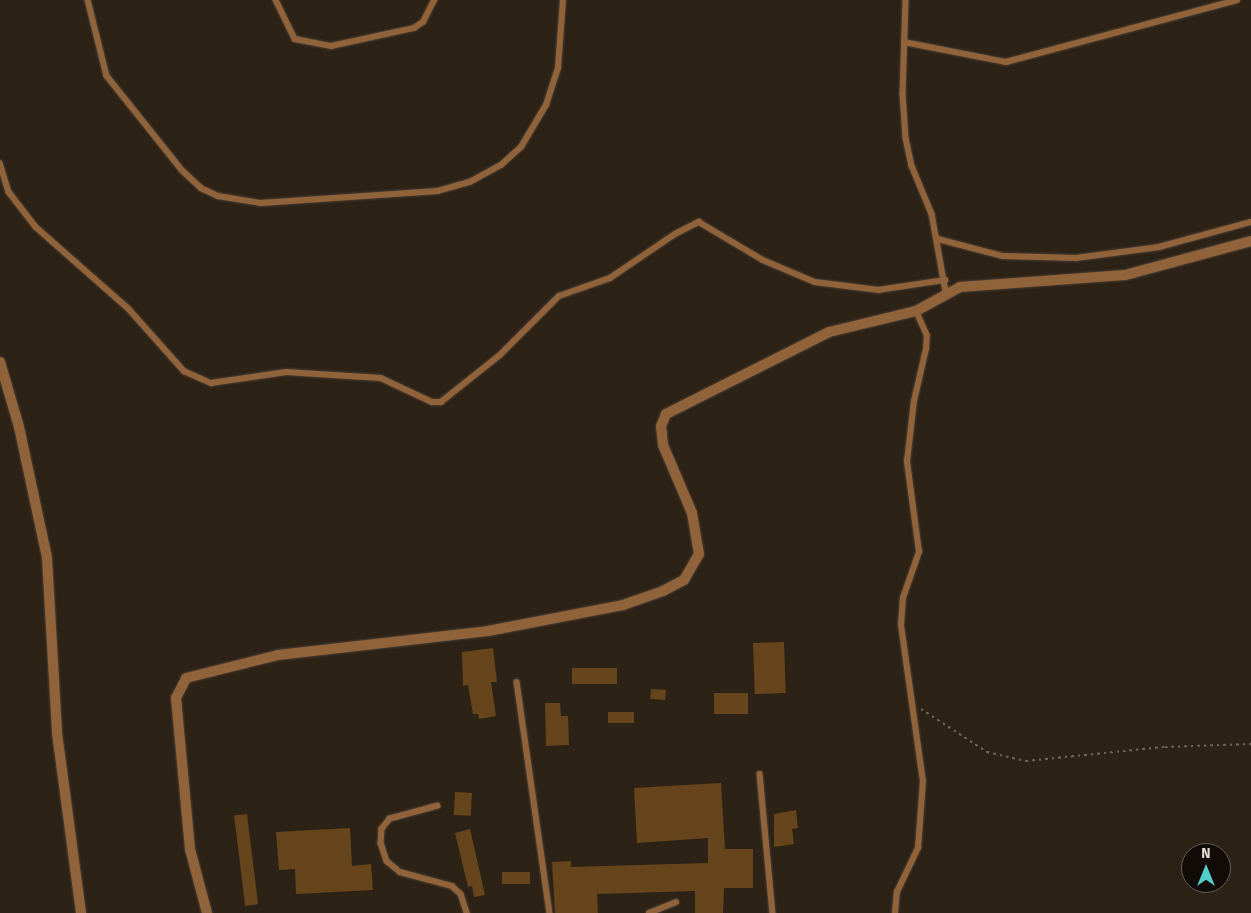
<!DOCTYPE html>
<style>
body{margin:0}
#map{position:relative;width:1251px;height:913px;overflow:hidden;background:#2d2216;font-family:"Fira Sans",sans-serif}
div>[style]{position:absolute}
.building>*{inset:0;background:#67451c;transform-origin:0 0}
.path>*{height:2px;margin-top:-1px;transform-origin:0;background:repeating-linear-gradient(90deg,#6f655b 0 2.5px,transparent 0 6.5px)}
.roads{filter:drop-shadow(0 0 1px #4a3f34) drop-shadow(0 0 1px #4a3f34)}
.lane>*{height:5.5px;margin:-2.75px;padding:0 2.75px;transform-origin:2.75px;border-radius:2.75px;background:#91633b}
.street>*{height:10px;margin:-5px;padding:0 5px;transform-origin:5px;border-radius:5px;background:#91633b}
span{translate:-50% -50%;white-space:nowrap;text-align:center;line-height:1.15;-webkit-text-stroke:4.5px #110c08;paint-order:stroke}
.north{position:absolute;left:1181px;top:843px;width:50px;height:50px;box-sizing:border-box;background:#110c08;border:1px solid #645e58;border-radius:50%;rotate:0deg;font-size:14px;font-weight:700;line-height:20px;text-align:center;color:#e0d9d1}
.north::after{content:'';display:block;margin:auto;width:18px;height:22px;background:#52cdcc;clip-path:polygon(50% 0,100% 100%,50% 72%,0 100%)}
</style>
<div id="map">
<div class="building">
<div style="left:784px;top:642px;width:51px;height:31px;rotate:88deg"></div>
<div style="clip-path:polygon(493px 648px,497px 682px,491px 682px,496px 716px,479px 719px,478px 714px,473px 714px,468px 685px,463px 686px,462px 652px)"></div>
<div style="left:572px;top:668px;width:45px;height:16px"></div>
<div style="left:651px;top:689px;width:15px;height:10px;rotate:4deg"></div>
<div style="left:748px;top:693px;width:21px;height:34px;rotate:90deg"></div>
<div style="clip-path:polygon(545px 703px,560px 703px,561px 716px,568px 716px,569px 745px,546px 746px)"></div>
<div style="left:634px;top:712px;width:11px;height:26px;rotate:90deg"></div>
<div style="clip-path:polygon(721px 783px,725px 849px,753px 849px,753px 888px,724px 888px,723px 913px,695px 913px,695px 891px,597px 894px,598px 913px,555px 913px,552px 862px,571px 861px,571px 867px,708px 863px,708px 838px,637px 843px,634px 788px)"></div>
<div style="left:455px;top:792px;width:17px;height:23px;rotate:3deg"></div>
<div style="clip-path:polygon(796px 810px,798px 828px,792px 829px,794px 844px,774px 847px,774px 814px)"></div>
<div style="left:247px;top:814px;width:91px;height:13px;rotate:83deg"></div>
<div style="clip-path:polygon(350px 828px,352px 866px,371px 864px,373px 890px,296px 894px,295px 869px,279px 870px,276px 832px)"></div>
<div style="clip-path:polygon(470px 829px,485px 895px,474px 897px,472px 886px,468px 887px,455px 833px)"></div>
<div style="left:502px;top:872px;width:28px;height:12px"></div>
</div>
<div class="path">
<div style="left:921px;top:709px;width:79px;rotate:33.1deg"></div>
<div style="left:987px;top:752px;width:40px;rotate:13deg"></div>
<div style="left:1026px;top:761px;width:140px;rotate:-5.8deg"></div>
<div style="left:1165px;top:747px;width:86px;rotate:-2deg"></div>
</div>
<div class="roads">
<div class="lane">
<div style="left:88px;top:0;width:78px;rotate:76deg"></div>
<div style="left:107px;top:76px;width:120px;rotate:51.4deg"></div>
<div style="left:182px;top:170px;width:26px;rotate:43deg"></div>
<div style="left:201px;top:188px;width:19px;rotate:25deg"></div>
<div style="left:218px;top:196px;width:44px;rotate:9.2deg"></div>
<div style="left:261px;top:203px;width:177px;rotate:-3.9deg"></div>
<div style="left:438px;top:191px;width:33px;rotate:-16deg"></div>
<div style="left:470px;top:182px;width:35px;rotate:-29deg"></div>
<div style="left:501px;top:165px;width:27px;rotate:-42deg"></div>
<div style="left:521px;top:147px;width:49px;rotate:-59.2deg"></div>
<div style="left:546px;top:105px;width:39px;rotate:-72deg"></div>
<div style="left:558px;top:68px;width:68px;rotate:-85.8deg"></div>
<div style="left:276px;top:0;width:43px;rotate:64deg"></div>
<div style="left:295px;top:39px;width:37px;rotate:11deg"></div>
<div style="left:331px;top:46px;width:85px;rotate:-12.2deg"></div>
<div style="left:414px;top:28px;width:11px;rotate:-34deg"></div>
<div style="left:423px;top:22px;width:25px;rotate:-63deg"></div>
<div style="left:906px;top:0;width:94px;rotate:91.8deg"></div>
<div style="left:903px;top:94px;width:44px;rotate:86.1deg"></div>
<div style="left:906px;top:138px;width:29px;rotate:78deg"></div>
<div style="left:912px;top:166px;width:52px;rotate:67.4deg"></div>
<div style="left:932px;top:214px;width:79px;rotate:79.8deg"></div>
<div style="left:904px;top:42px;width:104px;rotate:11.1deg"></div>
<div style="left:1006px;top:62px;width:239px;rotate:-15deg"></div>
<div style="left:0;top:163px;width:30px;rotate:73deg"></div>
<div style="left:9px;top:192px;width:44px;rotate:52.4deg"></div>
<div style="left:36px;top:227px;width:124px;rotate:41.4deg"></div>
<div style="left:129px;top:309px;width:83px;rotate:48.4deg"></div>
<div style="left:184px;top:371px;width:30px;rotate:24deg"></div>
<div style="left:211px;top:383px;width:76px;rotate:-8.3deg"></div>
<div style="left:286px;top:372px;width:95px;rotate:3.6deg"></div>
<div style="left:381px;top:378px;width:56px;rotate:25.2deg"></div>
<div style="left:432px;top:402px;width:9px"></div>
<div style="left:441px;top:402px;width:75px;rotate:-38.5deg"></div>
<div style="left:500px;top:355px;width:83px;rotate:-45deg"></div>
<div style="left:559px;top:296px;width:54px;rotate:-19.4deg"></div>
<div style="left:610px;top:278px;width:78px;rotate:-34.1deg"></div>
<div style="left:675px;top:234px;width:27px;rotate:-27deg"></div>
<div style="left:699px;top:222px;width:74px;rotate:30.7deg"></div>
<div style="left:763px;top:260px;width:56px;rotate:22.9deg"></div>
<div style="left:815px;top:282px;width:64px;rotate:7.2deg"></div>
<div style="left:878px;top:290px;width:68px;rotate:-8.5deg"></div>
<div style="left:938px;top:239px;width:67px;rotate:14.7deg"></div>
<div style="left:1003px;top:256px;width:73px;rotate:1.6deg"></div>
<div style="left:1076px;top:258px;width:84px;rotate:-7.5deg"></div>
<div style="left:1159px;top:247px;width:95px;rotate:-15.2deg"></div>
<div style="left:517px;top:682px;width:233px;rotate:81.9deg"></div>
<div style="left:760px;top:774px;width:140px;rotate:84.7deg"></div>
<div style="left:438px;top:806px;width:50px;rotate:164.8deg"></div>
<div style="left:390px;top:819px;width:13px;rotate:129deg"></div>
<div style="left:382px;top:829px;width:14px;rotate:94deg"></div>
<div style="left:381px;top:843px;width:19px;rotate:72deg"></div>
<div style="left:387px;top:861px;width:17px;rotate:40deg"></div>
<div style="left:400px;top:872px;width:54px;rotate:15.1deg"></div>
<div style="left:452px;top:886px;width:12px;rotate:42deg"></div>
<div style="left:461px;top:894px;width:20px;rotate:72deg"></div>
<div style="left:649px;top:913px;width:29px;rotate:-22deg"></div>
<div style="left:895px;top:913px;width:21px;rotate:-85deg"></div>
<div style="left:897px;top:892px;width:49px;rotate:-64.5deg"></div>
<div style="left:918px;top:848px;width:66px;rotate:-85.7deg"></div>
<div style="left:923px;top:782px;width:159px;rotate:-98deg"></div>
<div style="left:901px;top:625px;width:27px;rotate:-86deg"></div>
<div style="left:903px;top:598px;width:49px;rotate:-70.8deg"></div>
<div style="left:919px;top:552px;width:91px;rotate:-97.6deg"></div>
<div style="left:907px;top:462px;width:61px;rotate:-83.5deg"></div>
<div style="left:914px;top:401px;width:53px;rotate:-77deg"></div>
<div style="left:926px;top:349px;width:13px;rotate:-86deg"></div>
<div style="left:927px;top:336px;width:27px;rotate:-114deg"></div>
</div>
<div class="street">
<div style="left:0;top:362px;width:68px;rotate:73.7deg"></div>
<div style="left:19px;top:427px;width:134px;rotate:77.9deg"></div>
<div style="left:47px;top:558px;width:175px;rotate:86.7deg"></div>
<div style="left:57px;top:733px;width:182px;rotate:82.4deg"></div>
<div style="left:207px;top:913px;width:66px;rotate:-104.9deg"></div>
<div style="left:190px;top:849px;width:152px;rotate:-95.3deg"></div>
<div style="left:176px;top:698px;width:22px;rotate:-63deg"></div>
<div style="left:186px;top:678px;width:95px;rotate:-14deg"></div>
<div style="left:278px;top:655px;width:211px;rotate:-6.5deg"></div>
<div style="left:488px;top:631px;width:137px;rotate:-10.9deg"></div>
<div style="left:623px;top:605px;width:42px;rotate:-19.3deg"></div>
<div style="left:663px;top:591px;width:24px;rotate:-28deg"></div>
<div style="left:684px;top:580px;width:30px;rotate:-60deg"></div>
<div style="left:699px;top:554px;width:42px;rotate:-99.7deg"></div>
<div style="left:692px;top:513px;width:74px;rotate:-113.1deg"></div>
<div style="left:663px;top:445px;width:19px;rotate:-96deg"></div>
<div style="left:661px;top:426px;width:13px;rotate:-67deg"></div>
<div style="left:666px;top:414px;width:182px;rotate:-26.7deg"></div>
<div style="left:829px;top:332px;width:89px;rotate:-13.6deg"></div>
<div style="left:916px;top:311px;width:50px;rotate:-28.6deg"></div>
<div style="left:960px;top:287px;width:165px;rotate:-4.2deg"></div>
<div style="left:1125px;top:275px;width:131px;rotate:-15.1deg"></div>
</div>
</div>
<div class="north">N</div>
</div>
